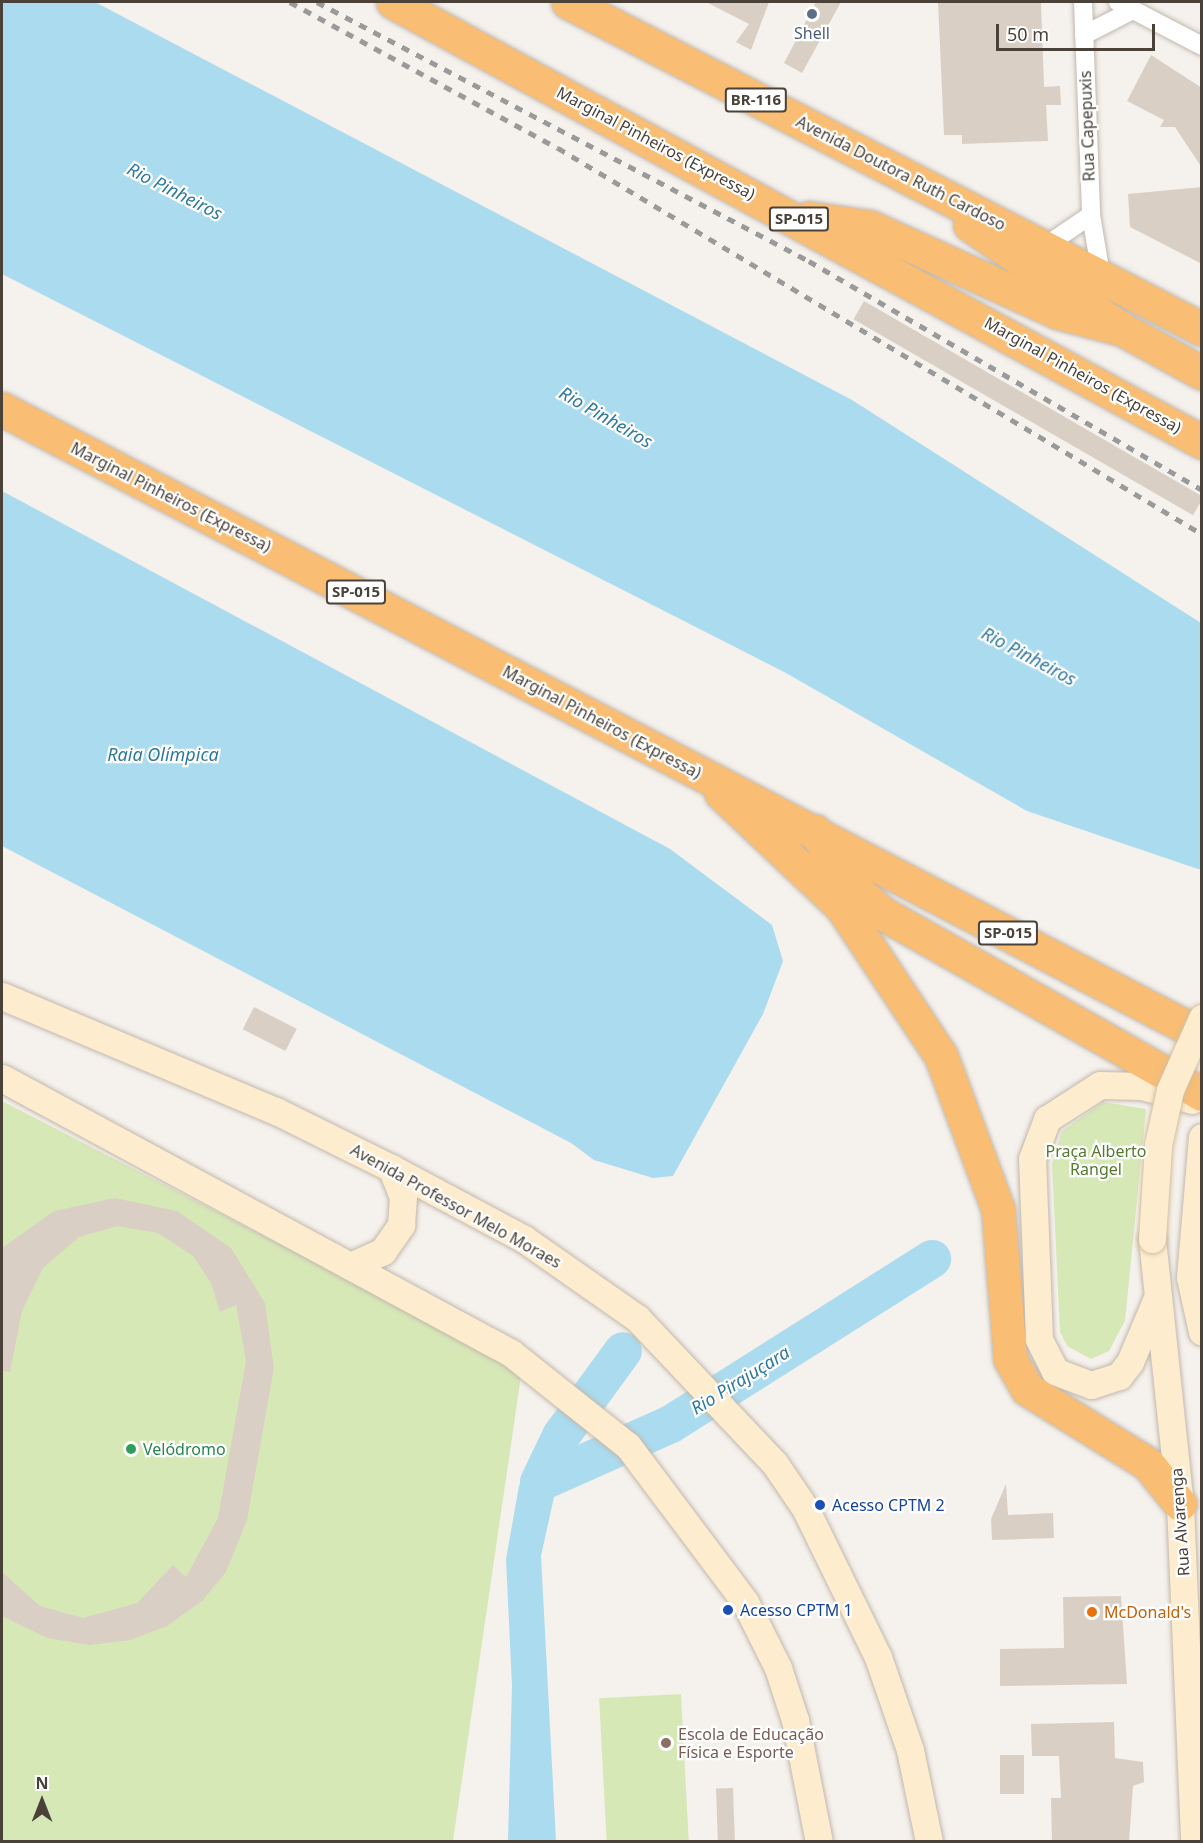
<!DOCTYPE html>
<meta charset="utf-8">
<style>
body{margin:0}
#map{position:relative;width:1203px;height:1843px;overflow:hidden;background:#f5f1ec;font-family:"Noto Sans",sans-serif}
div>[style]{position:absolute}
.green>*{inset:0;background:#d7e8b7;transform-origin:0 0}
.water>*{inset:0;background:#abdbef}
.river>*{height:38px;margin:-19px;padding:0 19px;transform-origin:19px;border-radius:19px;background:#abdbef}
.building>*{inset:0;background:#dacfc4;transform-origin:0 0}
.roads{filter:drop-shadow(0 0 2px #c1b8ae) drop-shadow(0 0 2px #c1b8ae)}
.street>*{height:18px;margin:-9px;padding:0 9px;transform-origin:9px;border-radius:9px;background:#fff}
.secondary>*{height:27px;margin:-13.5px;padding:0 13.5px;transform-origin:13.5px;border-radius:13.5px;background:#fdecce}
.highway>*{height:33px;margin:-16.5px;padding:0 16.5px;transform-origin:16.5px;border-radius:16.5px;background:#f9bd73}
.rail>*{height:4.5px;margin-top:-2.25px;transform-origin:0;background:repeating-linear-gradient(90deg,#9a9a9a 0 8px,transparent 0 16px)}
.bridges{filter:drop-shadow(0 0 2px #d3bf9d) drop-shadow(0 0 2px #d3bf9d)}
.secondary-bridge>*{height:27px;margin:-13.5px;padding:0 13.5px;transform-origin:13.5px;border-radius:13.5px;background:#fdecce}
.dots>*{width:16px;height:16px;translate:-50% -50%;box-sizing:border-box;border:3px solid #fff;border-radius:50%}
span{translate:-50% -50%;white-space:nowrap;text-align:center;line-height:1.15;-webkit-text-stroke:4.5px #fff;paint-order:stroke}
.shield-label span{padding:2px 4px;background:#fff;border:2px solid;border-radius:4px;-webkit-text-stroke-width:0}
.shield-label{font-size:15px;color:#4a4239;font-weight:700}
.service-label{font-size:16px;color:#4e5e75}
.street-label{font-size:16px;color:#4a4239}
.park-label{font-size:16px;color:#547b2d}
.leisure-label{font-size:16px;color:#27864d}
.left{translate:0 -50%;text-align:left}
.transit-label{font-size:16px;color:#164399}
.food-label{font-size:16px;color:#c56008}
.education-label{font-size:16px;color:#785e54}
.water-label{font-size:18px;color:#2f7a9c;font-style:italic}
.frame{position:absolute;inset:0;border:3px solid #4a4239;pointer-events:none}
.north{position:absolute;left:12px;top:1771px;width:60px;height:60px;-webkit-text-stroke:4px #fff;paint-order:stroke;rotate:0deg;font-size:16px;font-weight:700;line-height:24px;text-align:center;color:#4a4239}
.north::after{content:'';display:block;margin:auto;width:21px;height:27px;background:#4a4239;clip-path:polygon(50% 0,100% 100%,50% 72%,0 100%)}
.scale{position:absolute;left:996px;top:24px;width:159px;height:27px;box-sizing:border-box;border:3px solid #4a4239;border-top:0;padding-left:8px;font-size:18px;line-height:21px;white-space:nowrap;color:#4a4239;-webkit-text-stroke:4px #fff;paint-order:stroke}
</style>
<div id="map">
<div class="green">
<div style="clip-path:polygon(2px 1101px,522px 1369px,453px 1841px,2px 1841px)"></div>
<div style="clip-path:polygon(1103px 1102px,1146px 1109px,1125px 1321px,1109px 1351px,1091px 1359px,1067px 1346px,1060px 1332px,1052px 1164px,1062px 1131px)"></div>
<div style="left:681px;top:1694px;width:147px;height:82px;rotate:87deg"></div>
</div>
<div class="water">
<div style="clip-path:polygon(2px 2px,95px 2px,852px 400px,1201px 623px,1201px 870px,1027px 811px,786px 673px,2px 274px)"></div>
<div style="clip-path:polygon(2px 491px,670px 849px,772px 925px,783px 961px,763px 1014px,673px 1176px,653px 1178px,594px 1160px,571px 1143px,2px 846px)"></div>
<div style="clip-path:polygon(546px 1425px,578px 1447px,558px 1479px,541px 1556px,556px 1841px,508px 1841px,512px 1686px,506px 1559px,519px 1486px)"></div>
</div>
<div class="river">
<div style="left:539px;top:1482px;width:51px;rotate:-64.4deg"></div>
<div style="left:561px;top:1436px;width:105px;rotate:-53.9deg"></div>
<div style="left:539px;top:1483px;width:145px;rotate:-24.1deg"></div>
<div style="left:671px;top:1424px;width:309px;rotate:-32.3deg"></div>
</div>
<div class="building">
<div style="clip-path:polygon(706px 2px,769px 2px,751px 50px,736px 42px,749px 24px)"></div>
<div style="clip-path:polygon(816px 2px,841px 2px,802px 73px,784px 63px)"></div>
<div style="clip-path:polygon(938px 2px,1041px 2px,1044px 87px,1060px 86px,1061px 105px,1046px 105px,1048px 141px,962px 144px,962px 135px,944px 135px)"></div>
<div style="clip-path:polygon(1151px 55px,1202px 88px,1202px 168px,1175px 127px,1160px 127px,1164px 120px,1127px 101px)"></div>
<div style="clip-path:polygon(1202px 187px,1202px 264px,1130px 227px,1128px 194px)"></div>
<div style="left:864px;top:301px;width:392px;height:21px;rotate:30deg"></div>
<div style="left:254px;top:1007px;width:48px;height:25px;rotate:27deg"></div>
<div style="clip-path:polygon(115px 1198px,177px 1211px,231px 1248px,265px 1303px,274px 1368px,247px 1520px,226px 1572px,202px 1601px,167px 1626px,131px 1640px,89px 1645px,47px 1638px,2px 1616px,2px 1572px,40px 1606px,83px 1618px,137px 1603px,173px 1565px,186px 1577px,218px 1518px,246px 1361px,236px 1305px,220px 1312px,211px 1283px,193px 1256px,158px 1233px,117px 1226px,79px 1237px,43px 1268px,22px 1311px,10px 1372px,2px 1371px,2px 1248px,54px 1211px)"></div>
<div style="clip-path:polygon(1006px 1484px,1008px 1515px,1053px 1513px,1054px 1538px,992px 1540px,991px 1519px)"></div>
<div style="clip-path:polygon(1121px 1596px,1127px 1684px,1000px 1686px,1000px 1649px,1064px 1648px,1063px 1597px)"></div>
<div style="clip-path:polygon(1114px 1722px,1115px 1758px,1143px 1762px,1144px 1782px,1133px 1786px,1129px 1842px,1052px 1842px,1051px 1798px,1061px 1798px,1059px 1756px,1032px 1756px,1031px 1724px)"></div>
<div style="left:1000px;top:1755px;width:24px;height:39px"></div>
<div style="left:733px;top:1788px;width:54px;height:17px;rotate:88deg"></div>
</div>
<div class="roads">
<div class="street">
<div style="left:1083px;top:2px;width:213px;rotate:87.8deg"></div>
<div style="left:1091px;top:215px;width:61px;rotate:80.5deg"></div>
<div style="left:1118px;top:2px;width:95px;rotate:27.6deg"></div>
<div style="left:1084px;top:35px;width:55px;rotate:-27deg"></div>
<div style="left:1047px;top:245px;width:53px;rotate:-34.3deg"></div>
</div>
<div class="secondary">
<div style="left:2px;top:996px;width:297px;rotate:22.8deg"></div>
<div style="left:276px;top:1111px;width:128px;rotate:26.4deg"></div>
<div style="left:391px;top:1168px;width:151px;rotate:28.1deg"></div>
<div style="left:524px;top:1239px;width:138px;rotate:35deg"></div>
<div style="left:637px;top:1318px;width:201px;rotate:46.6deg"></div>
<div style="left:775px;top:1464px;width:53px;rotate:55.7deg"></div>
<div style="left:805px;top:1508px;width:166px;rotate:63.9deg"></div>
<div style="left:878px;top:1657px;width:98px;rotate:71deg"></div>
<div style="left:910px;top:1750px;width:94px;rotate:78.3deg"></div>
<div style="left:2px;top:1078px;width:579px;rotate:28.38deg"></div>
<div style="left:511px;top:1353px;width:149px;rotate:38.5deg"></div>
<div style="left:628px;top:1446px;width:195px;rotate:53.1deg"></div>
<div style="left:745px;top:1602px;width:74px;rotate:63.4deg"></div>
<div style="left:778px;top:1668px;width:55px;rotate:71.9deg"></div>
<div style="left:795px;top:1720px;width:124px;rotate:78.9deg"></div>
<div style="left:1202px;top:1137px;width:141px;rotate:94.9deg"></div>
<div style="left:1190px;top:1277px;width:56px;rotate:77.7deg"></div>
<div style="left:1152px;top:1239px;width:266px;rotate:84deg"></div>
<div style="left:1180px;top:1504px;width:338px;rotate:87.6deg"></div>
<div style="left:350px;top:1266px;width:36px;rotate:-24deg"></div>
<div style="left:383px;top:1251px;width:32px;rotate:-55deg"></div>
<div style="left:401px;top:1225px;width:28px;rotate:-86deg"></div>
<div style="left:403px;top:1197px;width:31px;rotate:-112deg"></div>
<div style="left:1157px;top:1298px;width:69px;rotate:112.9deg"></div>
<div style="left:1130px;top:1362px;width:18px;rotate:128deg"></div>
<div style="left:1119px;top:1376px;width:29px;rotate:162deg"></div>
<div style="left:1091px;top:1385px;width:39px;rotate:-159deg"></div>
<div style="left:1055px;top:1371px;width:36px;rotate:-117deg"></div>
<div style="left:1039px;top:1339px;width:180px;rotate:-92.2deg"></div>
<div style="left:1032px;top:1159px;width:43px;rotate:-69.4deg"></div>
<div style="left:1047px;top:1119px;width:63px;rotate:-32.7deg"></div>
<div style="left:1100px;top:1085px;width:42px;rotate:1.4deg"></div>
<div style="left:1142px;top:1086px;width:52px;rotate:15.6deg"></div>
</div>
<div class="highway">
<div style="left:393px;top:2px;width:921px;rotate:28.54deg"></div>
<div style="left:568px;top:2px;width:713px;rotate:27.28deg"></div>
<div style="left:809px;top:218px;width:62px;rotate:8.4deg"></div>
<div style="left:870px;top:227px;width:205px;rotate:24.4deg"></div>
<div style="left:1057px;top:312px;width:67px;rotate:14.7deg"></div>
<div style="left:970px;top:225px;width:184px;rotate:34.4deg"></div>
<div style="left:1122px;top:329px;width:91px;rotate:28.8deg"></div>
<div style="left:2px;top:409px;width:1353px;rotate:27.55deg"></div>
<div style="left:721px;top:793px;width:166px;rotate:43.3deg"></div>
<div style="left:842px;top:907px;width:179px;rotate:56.4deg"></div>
<div style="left:941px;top:1056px;width:163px;rotate:69.6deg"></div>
<div style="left:998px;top:1209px;width:150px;rotate:85.4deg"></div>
<div style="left:1010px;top:1359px;width:34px;rotate:60deg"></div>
<div style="left:1027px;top:1389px;width:142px;rotate:31.8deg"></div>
<div style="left:1148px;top:1464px;width:51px;rotate:51.3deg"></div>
<div style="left:815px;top:831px;width:56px;rotate:58.9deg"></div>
<div style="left:844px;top:879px;width:51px;rotate:41.8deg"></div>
<div style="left:882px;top:913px;width:368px;rotate:29.5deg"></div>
</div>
</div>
<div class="rail">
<div style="left:290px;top:2px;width:305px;rotate:28.6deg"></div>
<div style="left:558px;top:148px;width:751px;rotate:30.94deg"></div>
<div style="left:317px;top:2px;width:556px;rotate:27.76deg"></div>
<div style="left:809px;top:261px;width:455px;rotate:30.2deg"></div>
</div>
<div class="bridges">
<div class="secondary-bridge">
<div style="left:1152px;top:1239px;width:94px;rotate:-86.3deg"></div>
<div style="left:1158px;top:1145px;width:56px;rotate:-77.7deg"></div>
<div style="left:1170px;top:1090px;width:79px;rotate:-66deg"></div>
</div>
</div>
<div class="dots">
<div style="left:812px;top:14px;background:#5c6f8a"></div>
<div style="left:131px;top:1449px;background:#2e9e5b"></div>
<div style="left:820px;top:1505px;background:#1a4fb4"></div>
<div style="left:728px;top:1610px;background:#1a4fb4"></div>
<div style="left:1092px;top:1612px;background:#e8710a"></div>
<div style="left:666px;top:1743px;background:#8d6e63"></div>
</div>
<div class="shield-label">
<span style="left:756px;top:100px">BR-116</span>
<span style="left:799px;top:219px">SP-015</span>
<span style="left:356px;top:592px">SP-015</span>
<span style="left:1008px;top:933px">SP-015</span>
</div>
<div class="service-label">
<span style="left:812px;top:33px">Shell</span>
</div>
<div class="street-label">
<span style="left:1087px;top:126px;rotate:-92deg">Rua Capepuxis</span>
<span style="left:656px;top:143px;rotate:28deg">Marginal Pinheiros (Expressa)</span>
<span style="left:901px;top:173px;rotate:27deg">Avenida Doutora Ruth Cardoso</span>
<span style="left:1083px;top:375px;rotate:29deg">Marginal Pinheiros (Expressa)</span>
<span style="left:171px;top:497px;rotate:27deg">Marginal Pinheiros (Expressa)</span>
<span style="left:602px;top:722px;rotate:28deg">Marginal Pinheiros (Expressa)</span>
<span style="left:456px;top:1206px;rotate:29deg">Avenida Professor Melo Moraes</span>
<span style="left:1180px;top:1522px;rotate:-94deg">Rua Alvarenga</span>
</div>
<div class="park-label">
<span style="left:1096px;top:1160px">Praça Alberto<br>Rangel</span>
</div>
<div class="leisure-label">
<span class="left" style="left:143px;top:1449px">Velódromo</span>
</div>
<div class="transit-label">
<span class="left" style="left:832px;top:1505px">Acesso CPTM 2</span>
<span class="left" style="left:740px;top:1610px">Acesso CPTM 1</span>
</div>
<div class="food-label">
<span class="left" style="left:1104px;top:1612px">McDonald's</span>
</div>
<div class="education-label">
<span class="left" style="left:678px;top:1743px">Escola de Educação<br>Física e Esporte</span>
</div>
<div class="water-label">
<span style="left:175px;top:191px;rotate:27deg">Rio Pinheiros</span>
<span style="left:606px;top:417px;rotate:30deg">Rio Pinheiros</span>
<span style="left:1029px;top:656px;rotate:28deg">Rio Pinheiros</span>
<span style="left:163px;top:754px">Raia Olímpica</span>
<span style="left:740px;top:1380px;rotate:-32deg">Rio Pirajuçara</span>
</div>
<div class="frame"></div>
<div class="north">N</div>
<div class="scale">50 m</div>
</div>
